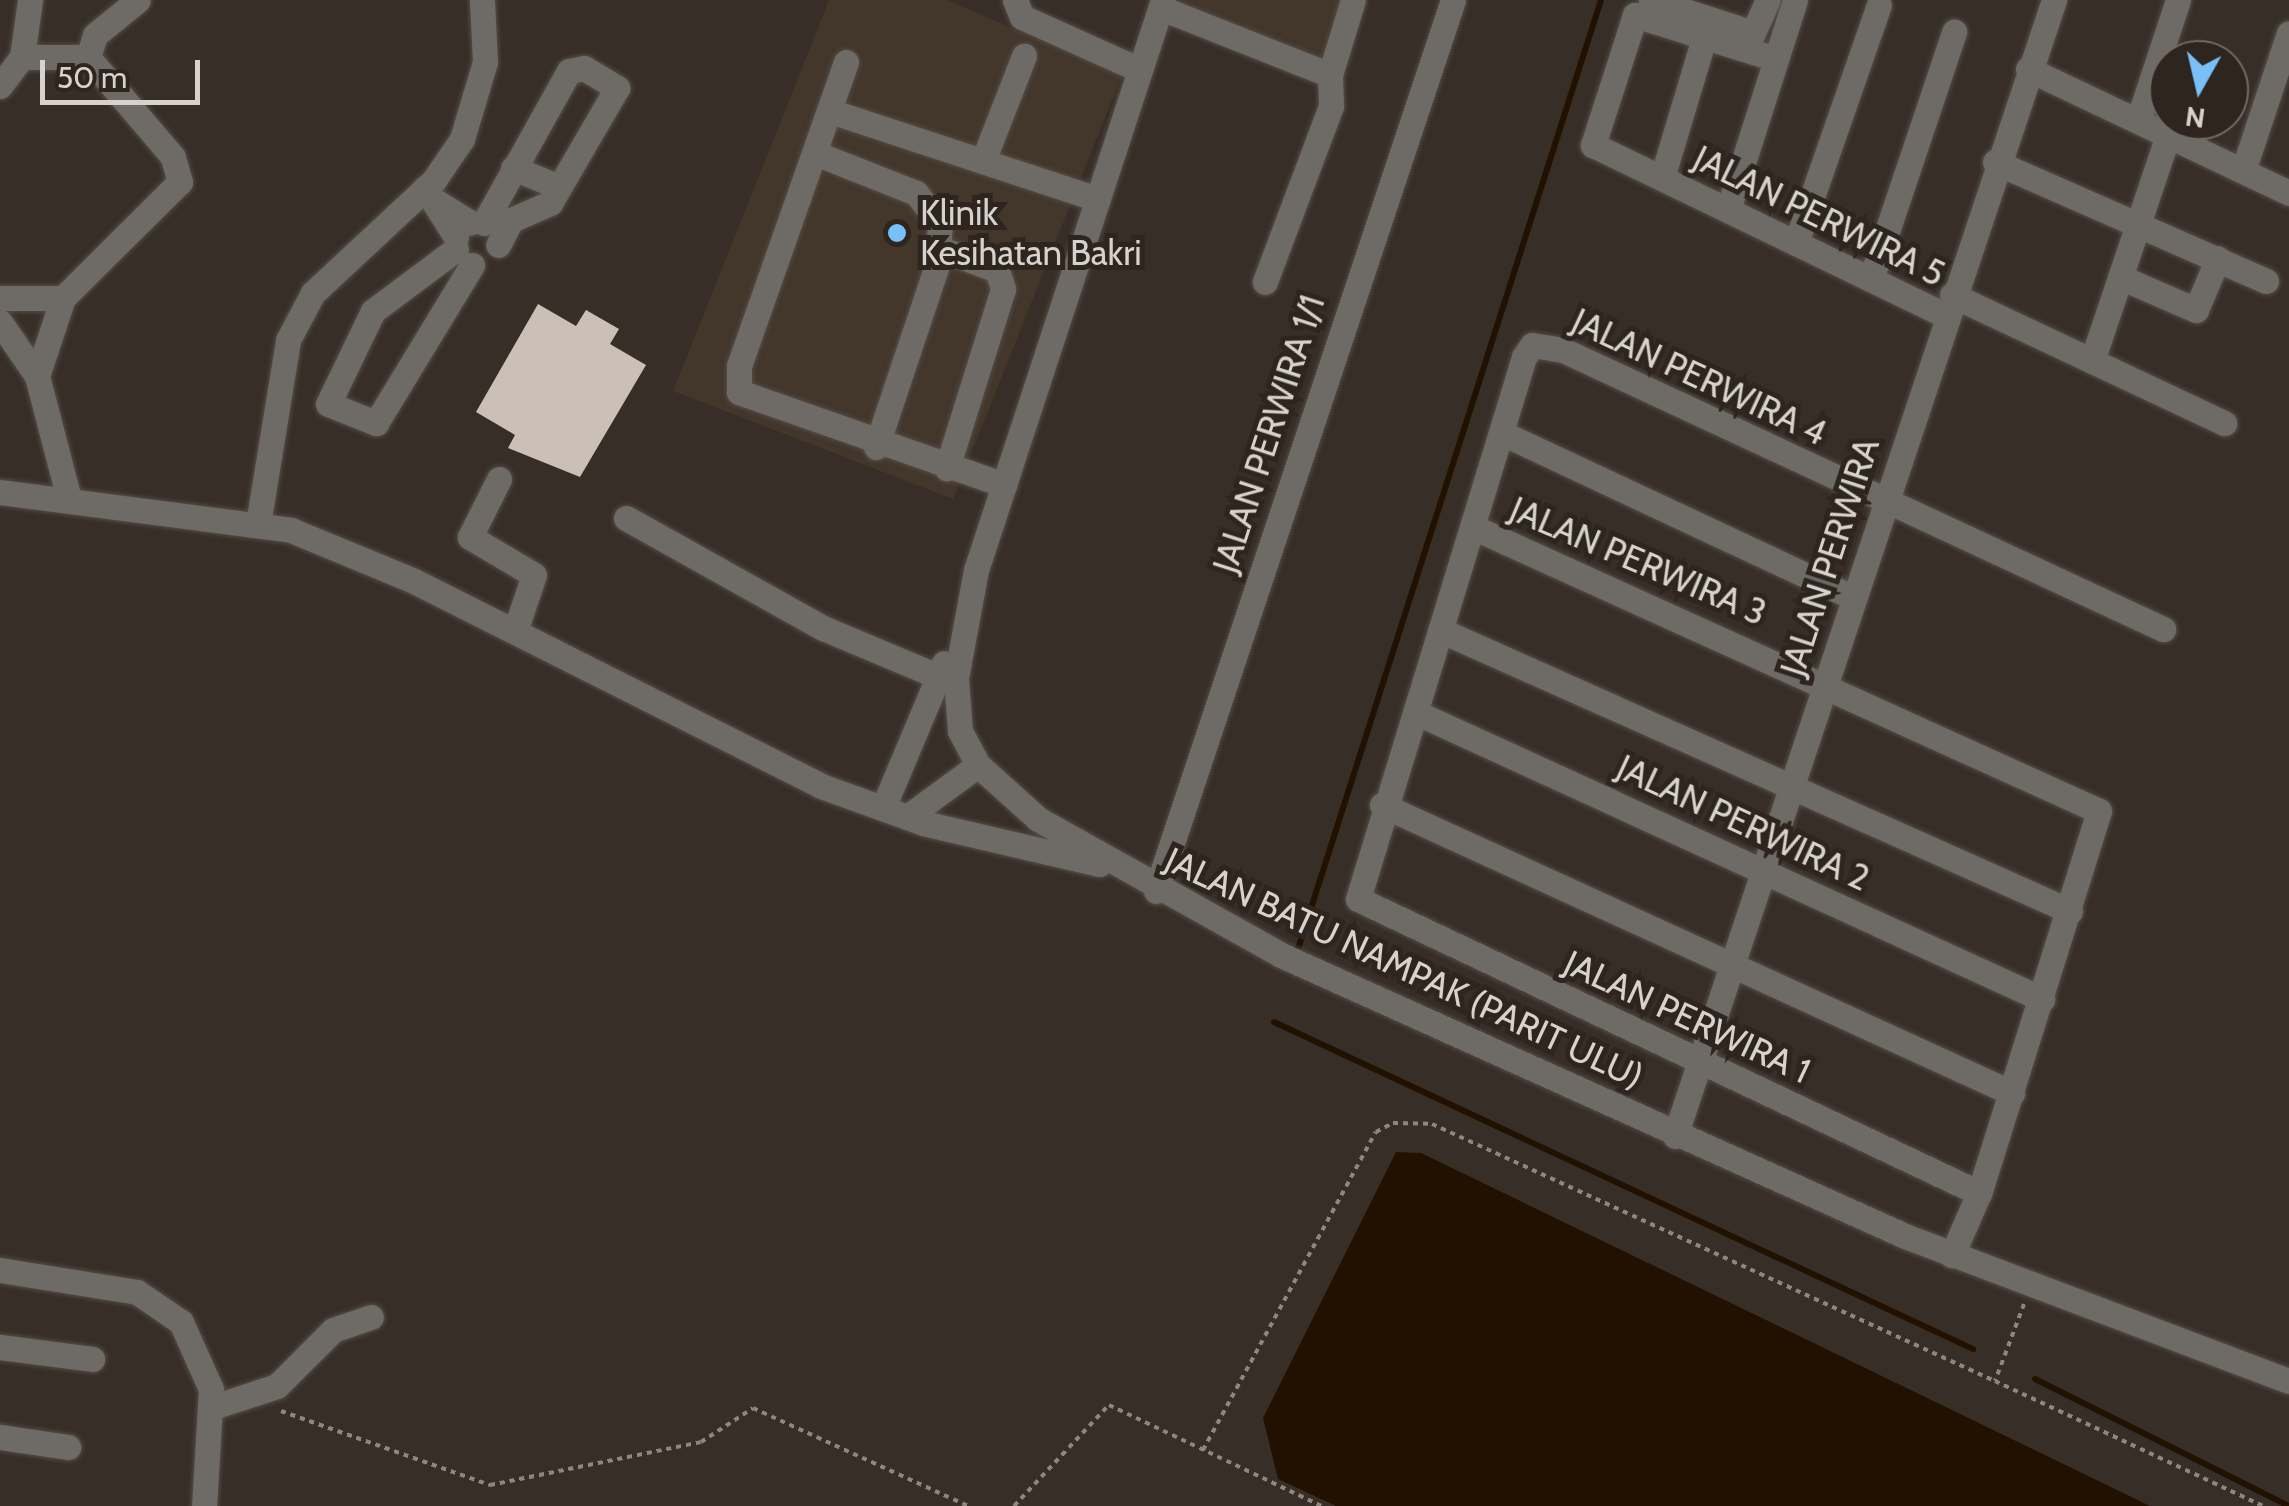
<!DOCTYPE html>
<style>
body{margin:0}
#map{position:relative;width:2289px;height:1506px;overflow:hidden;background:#372f27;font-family:Cabin,sans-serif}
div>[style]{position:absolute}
.built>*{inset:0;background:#43362a}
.water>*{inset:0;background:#221101}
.stream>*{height:6px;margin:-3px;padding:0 3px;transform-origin:3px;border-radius:3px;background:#221101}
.building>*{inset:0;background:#cac0b6}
.path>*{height:4px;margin-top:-2px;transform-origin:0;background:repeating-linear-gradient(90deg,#8d8780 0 5px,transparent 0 10px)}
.roads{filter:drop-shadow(0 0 2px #544c45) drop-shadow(0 0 2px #544c45)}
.minor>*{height:25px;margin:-12.5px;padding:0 12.5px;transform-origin:12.5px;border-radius:12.5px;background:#6e6a66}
.dots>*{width:28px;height:28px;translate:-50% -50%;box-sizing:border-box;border:5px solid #2d251e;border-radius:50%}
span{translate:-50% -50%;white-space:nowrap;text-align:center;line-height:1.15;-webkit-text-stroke:10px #2d251e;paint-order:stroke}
.poi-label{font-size:35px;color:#d7d2cd}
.left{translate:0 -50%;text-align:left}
.street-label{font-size:35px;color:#d7d2cd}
.north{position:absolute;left:2149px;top:40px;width:100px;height:100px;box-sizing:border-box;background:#2d251e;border:2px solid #716a64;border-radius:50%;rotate:188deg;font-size:28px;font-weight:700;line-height:40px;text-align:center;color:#d7d2cd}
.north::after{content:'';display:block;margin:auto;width:35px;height:45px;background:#79bff8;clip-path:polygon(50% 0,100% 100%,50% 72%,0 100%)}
.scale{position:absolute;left:40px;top:60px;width:160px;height:45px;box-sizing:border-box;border:5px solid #d7d2cd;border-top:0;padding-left:12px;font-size:30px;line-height:35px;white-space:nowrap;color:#d7d2cd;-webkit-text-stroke:8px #2d251e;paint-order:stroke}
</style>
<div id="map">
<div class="built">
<div style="clip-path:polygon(829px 0,947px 0,1122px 75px,953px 499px,673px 391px)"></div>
<div style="clip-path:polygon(1177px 0,1358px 0,1336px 73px,1171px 21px)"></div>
</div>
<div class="water">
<div style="clip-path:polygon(1396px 1152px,1421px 1153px,2150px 1506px,1336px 1506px,1278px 1479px,1263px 1418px)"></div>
</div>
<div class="stream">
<div style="left:1298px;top:949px;width:996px;rotate:-72.29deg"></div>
<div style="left:1274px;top:1022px;width:772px;rotate:25.07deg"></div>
<div style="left:2035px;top:1379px;width:284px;rotate:26.6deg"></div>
</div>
<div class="building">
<div style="clip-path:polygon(538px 304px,576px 326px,586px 310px,619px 329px,610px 344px,646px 365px,580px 477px,508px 448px,515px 435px,476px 412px)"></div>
</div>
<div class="path">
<div style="left:2024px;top:1304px;width:82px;rotate:110.6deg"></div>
<div style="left:1995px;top:1381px;width:296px;rotate:25deg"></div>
<div style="left:281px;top:1411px;width:222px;rotate:19.5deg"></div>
<div style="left:490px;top:1485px;width:215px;rotate:-11.5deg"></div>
<div style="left:701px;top:1442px;width:62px;rotate:-33.2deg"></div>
<div style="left:753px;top:1408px;width:236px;rotate:24.5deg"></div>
<div style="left:1203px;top:1450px;width:362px;rotate:-61.5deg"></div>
<div style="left:1376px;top:1132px;width:19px;rotate:-28deg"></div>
<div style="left:1393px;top:1123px;width:39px;rotate:1deg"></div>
<div style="left:1432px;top:1124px;width:619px;rotate:24.54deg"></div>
<div style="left:1014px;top:1506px;width:139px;rotate:-46.8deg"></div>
<div style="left:1109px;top:1405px;width:236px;rotate:25.4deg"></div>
</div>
<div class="roads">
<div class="minor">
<div style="left:1015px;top:0;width:18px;rotate:68deg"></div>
<div style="left:1022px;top:17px;width:129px;rotate:24.2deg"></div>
<div style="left:1163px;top:0;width:600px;rotate:108.16deg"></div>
<div style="left:976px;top:570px;width:110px;rotate:100.5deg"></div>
<div style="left:956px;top:678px;width:53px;rotate:85.7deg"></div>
<div style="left:960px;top:731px;width:38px;rotate:62deg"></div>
<div style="left:978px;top:765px;width:81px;rotate:42deg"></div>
<div style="left:1038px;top:819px;width:278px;rotate:29.2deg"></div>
<div style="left:1281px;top:955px;width:684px;rotate:24.24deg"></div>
<div style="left:1905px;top:1236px;width:410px;rotate:20.7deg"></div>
<div style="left:1651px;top:0;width:107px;rotate:17.9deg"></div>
<div style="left:1753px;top:33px;width:36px;rotate:-66deg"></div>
<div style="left:1161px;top:8px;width:182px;rotate:21.6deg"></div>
<div style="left:1330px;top:75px;width:31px;rotate:88deg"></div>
<div style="left:1331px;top:106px;width:188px;rotate:110.6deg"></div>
<div style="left:22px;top:57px;width:66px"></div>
<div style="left:1776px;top:59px;width:148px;rotate:-162.7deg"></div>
<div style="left:1635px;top:15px;width:137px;rotate:107.9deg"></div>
<div style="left:1593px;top:145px;width:392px;rotate:25.8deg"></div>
<div style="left:846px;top:62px;width:321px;rotate:109.4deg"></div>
<div style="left:739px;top:365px;width:27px;rotate:90deg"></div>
<div style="left:739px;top:392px;width:281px;rotate:19.3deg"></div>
<div style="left:2028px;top:69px;width:289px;rotate:25.4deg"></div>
<div style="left:1330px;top:75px;width:78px;rotate:-73deg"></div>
<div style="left:0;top:86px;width:36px;rotate:-53deg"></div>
<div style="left:22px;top:57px;width:58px;rotate:-82deg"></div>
<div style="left:830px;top:111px;width:282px;rotate:18.2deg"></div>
<div style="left:2138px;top:121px;width:127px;rotate:-71.7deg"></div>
<div style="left:815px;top:153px;width:109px;rotate:21.6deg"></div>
<div style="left:916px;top:193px;width:39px;rotate:52deg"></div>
<div style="left:940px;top:224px;width:41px;rotate:94.2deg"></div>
<div style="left:937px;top:265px;width:192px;rotate:108.5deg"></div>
<div style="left:983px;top:161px;width:113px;rotate:-68.7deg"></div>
<div style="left:1995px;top:162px;width:296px;rotate:23.7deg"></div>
<div style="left:513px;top:168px;width:50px;rotate:22.4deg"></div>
<div style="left:2243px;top:171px;width:145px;rotate:-71.6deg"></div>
<div style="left:1662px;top:178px;width:160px;rotate:-73.3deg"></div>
<div style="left:425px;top:188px;width:58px;rotate:57.7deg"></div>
<div style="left:437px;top:202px;width:39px;rotate:32deg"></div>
<div style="left:1728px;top:210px;width:220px;rotate:-72.3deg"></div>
<div style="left:484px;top:223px;width:174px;rotate:-60.8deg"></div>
<div style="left:569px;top:71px;width:15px;rotate:-11deg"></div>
<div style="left:584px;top:68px;width:39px;rotate:31deg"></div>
<div style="left:617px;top:88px;width:133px;rotate:120.2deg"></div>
<div style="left:550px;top:203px;width:43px;rotate:156.4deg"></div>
<div style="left:511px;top:220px;width:28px;rotate:117deg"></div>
<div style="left:1796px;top:243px;width:252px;rotate:-70.8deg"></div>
<div style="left:456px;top:249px;width:104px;rotate:143.2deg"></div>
<div style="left:373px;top:311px;width:103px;rotate:115.8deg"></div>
<div style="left:328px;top:404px;width:52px;rotate:21.6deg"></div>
<div style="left:376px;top:423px;width:185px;rotate:-58.7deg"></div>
<div style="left:941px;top:249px;width:60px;rotate:20.6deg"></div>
<div style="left:997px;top:270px;width:20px;rotate:72deg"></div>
<div style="left:1003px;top:289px;width:188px;rotate:107.4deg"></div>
<div style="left:2120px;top:277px;width:83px;rotate:23.5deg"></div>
<div style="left:2196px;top:310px;width:56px;rotate:-67.1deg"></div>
<div style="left:1871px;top:279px;width:261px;rotate:-71.4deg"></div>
<div style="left:1952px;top:295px;width:301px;rotate:25.2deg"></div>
<div style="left:0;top:298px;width:63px"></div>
<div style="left:0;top:322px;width:65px;rotate:55.6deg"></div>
<div style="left:37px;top:376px;width:127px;rotate:75.4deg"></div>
<div style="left:2092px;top:361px;width:238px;rotate:-71.4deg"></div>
<div style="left:37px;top:376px;width:82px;rotate:-71.6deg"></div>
<div style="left:63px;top:298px;width:165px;rotate:-44.8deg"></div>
<div style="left:180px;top:182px;width:26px;rotate:-106deg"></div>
<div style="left:173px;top:157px;width:131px;rotate:-130.4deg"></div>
<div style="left:88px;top:57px;width:23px;rotate:-72deg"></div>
<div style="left:95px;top:35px;width:55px;rotate:-39.1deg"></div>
<div style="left:1502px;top:433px;width:389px;rotate:25.1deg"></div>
<div style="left:499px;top:479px;width:65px;rotate:116.6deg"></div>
<div style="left:470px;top:537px;width:74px;rotate:30.7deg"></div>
<div style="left:534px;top:575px;width:59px;rotate:108.7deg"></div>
<div style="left:0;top:492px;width:293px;rotate:7.4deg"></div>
<div style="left:291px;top:530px;width:131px;rotate:22.5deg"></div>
<div style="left:412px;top:580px;width:458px;rotate:26.7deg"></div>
<div style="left:821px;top:786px;width:109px;rotate:19.9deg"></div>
<div style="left:923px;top:823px;width:181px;rotate:13.1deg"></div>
<div style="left:626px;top:518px;width:226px;rotate:29.2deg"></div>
<div style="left:823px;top:628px;width:124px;rotate:22.8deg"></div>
<div style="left:258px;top:524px;width:186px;rotate:-80.7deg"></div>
<div style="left:288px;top:340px;width:53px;rotate:-62deg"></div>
<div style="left:313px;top:293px;width:166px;rotate:-43deg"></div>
<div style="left:434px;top:180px;width:50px;rotate:-55.7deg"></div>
<div style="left:462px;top:139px;width:80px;rotate:-73.4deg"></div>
<div style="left:485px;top:62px;width:62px;rotate:-92.8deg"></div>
<div style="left:1475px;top:528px;width:685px;rotate:24.4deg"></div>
<div style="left:2099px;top:811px;width:400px;rotate:107.4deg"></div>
<div style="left:1979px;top:1193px;width:68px;rotate:113.5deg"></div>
<div style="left:1440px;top:630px;width:690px;rotate:24.04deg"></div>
<div style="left:1415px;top:712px;width:690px;rotate:24.6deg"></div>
<div style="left:1382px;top:805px;width:693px;rotate:24.57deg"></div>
<div style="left:883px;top:808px;width:157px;rotate:-67.2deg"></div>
<div style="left:907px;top:817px;width:88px;rotate:-36.2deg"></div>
<div style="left:1156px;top:891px;width:939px;rotate:-71.57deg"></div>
<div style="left:1675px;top:1136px;width:1198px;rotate:-71.55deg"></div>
<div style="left:1979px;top:1193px;width:687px;rotate:-154.67deg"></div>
<div style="left:1358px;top:899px;width:567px;rotate:-72.97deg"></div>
<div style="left:1524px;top:357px;width:14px;rotate:-56deg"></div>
<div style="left:1532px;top:345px;width:31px;rotate:9deg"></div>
<div style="left:1563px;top:350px;width:662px;rotate:24.94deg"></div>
<div style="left:0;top:1270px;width:139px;rotate:9.1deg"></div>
<div style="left:137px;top:1292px;width:53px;rotate:34.3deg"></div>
<div style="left:181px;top:1322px;width:73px;rotate:65.9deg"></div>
<div style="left:211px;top:1389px;width:117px;rotate:93.4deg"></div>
<div style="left:0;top:1347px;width:93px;rotate:7.4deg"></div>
<div style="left:213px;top:1407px;width:67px;rotate:-18.2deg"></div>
<div style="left:277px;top:1386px;width:79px;rotate:-45deg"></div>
<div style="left:333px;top:1330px;width:40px;rotate:-18.9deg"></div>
<div style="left:0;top:1437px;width:69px;rotate:8.4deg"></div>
</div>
</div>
<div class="dots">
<div style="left:897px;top:233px;background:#79bff8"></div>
</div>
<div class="poi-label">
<span class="left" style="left:920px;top:233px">Klinik<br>Kesihatan Bakri</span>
</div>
<div class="street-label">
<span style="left:1819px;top:216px;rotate:26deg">JALAN PERWIRA 5</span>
<span style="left:1699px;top:377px;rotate:25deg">JALAN PERWIRA 4</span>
<span style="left:1269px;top:434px;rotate:-72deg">JALAN PERWIRA 1/1</span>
<span style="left:1830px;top:557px;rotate:-72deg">JALAN PERWIRA</span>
<span style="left:1638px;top:561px;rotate:23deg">JALAN PERWIRA 3</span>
<span style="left:1743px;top:823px;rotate:25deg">JALAN PERWIRA 2</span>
<span style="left:1404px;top:968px;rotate:25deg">JALAN BATU NAMPAK (PARIT ULU)</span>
<span style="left:1687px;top:1017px;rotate:25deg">JALAN PERWIRA 1</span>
</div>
<div class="north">N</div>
<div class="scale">50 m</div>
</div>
